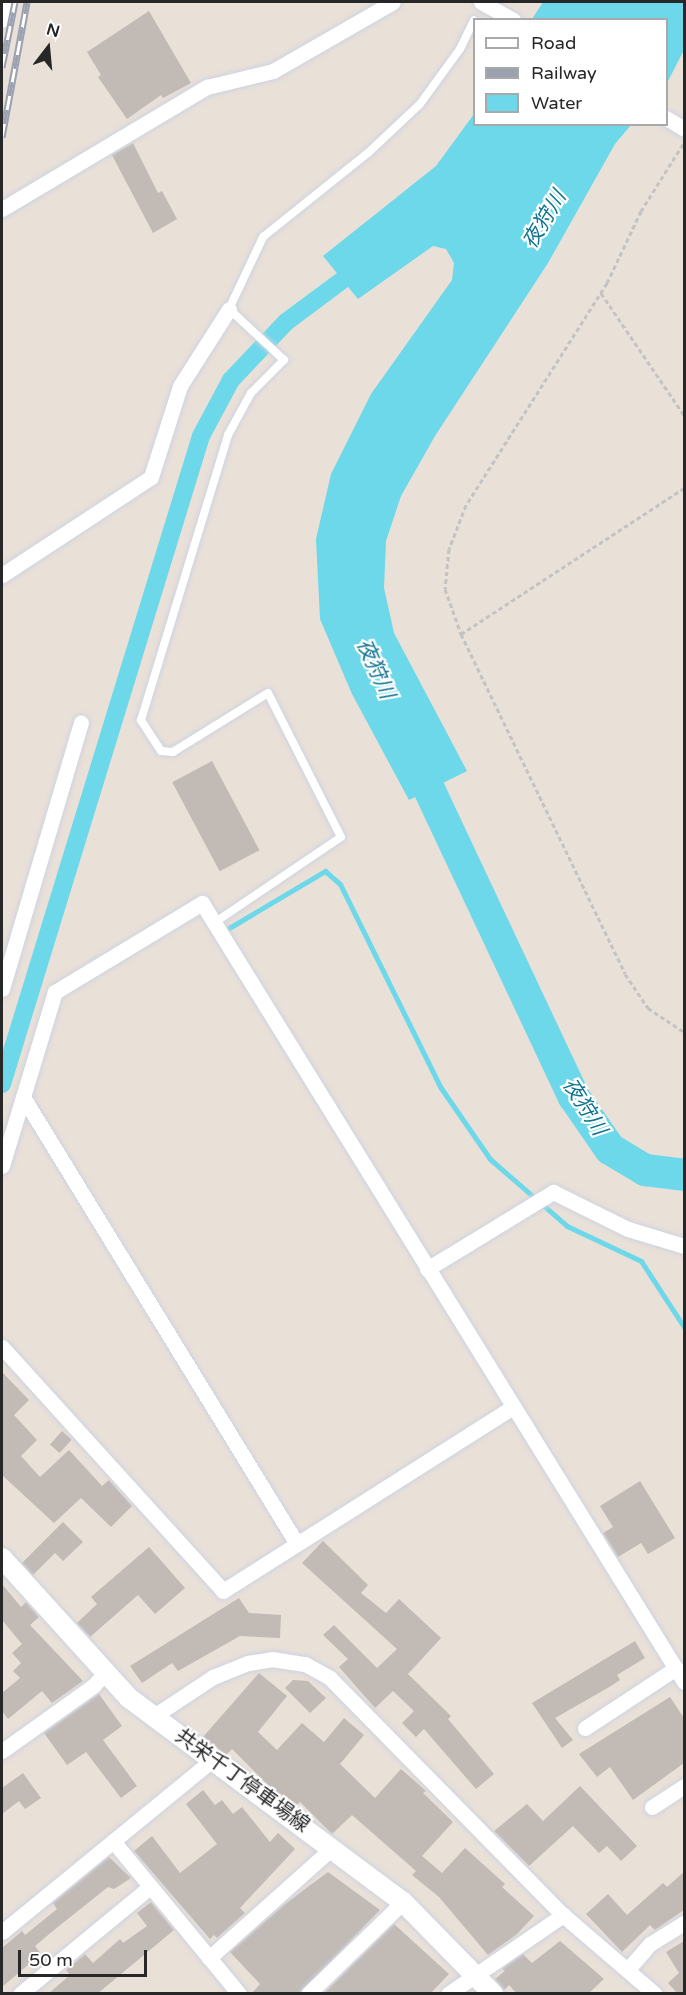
<!DOCTYPE html>
<meta charset="utf-8">
<style>
body{margin:0}
#map{position:relative;width:686px;height:1995px;overflow:hidden;background:#e9e0d8;font-family:"Varela Round","Noto Sans JP",sans-serif}
div>[style]{position:absolute}
.water>*{inset:0;background:#6cd8ea}
.stream>*{height:5px;margin:-2.5px;padding:0 2.5px;transform-origin:2.5px;border-radius:2.5px;background:#6cd8ea}
.canal>*{height:18px;margin:-9px;padding:0 9px;transform-origin:9px;border-radius:9px;background:#6cd8ea}
.river>*{height:32px;margin:-16px;padding:0 16px;transform-origin:16px;border-radius:16px;background:#6cd8ea}
.building>*{inset:0;background:#c1bab5;transform-origin:0 0}
.path>*{height:3px;margin-top:-1.5px;transform-origin:0;background:repeating-linear-gradient(90deg,#c3c3c3 0 4.5px,transparent 0 7.5px)}
.roads{filter:drop-shadow(0 0 2px #ced3e0) drop-shadow(0 0 2px #ced3e0)}
.service>*{height:8px;margin:-4px;padding:0 4px;transform-origin:4px;border-radius:4px;background:#fff}
.minor>*{height:15px;margin:-7.5px;padding:0 7.5px;transform-origin:7.5px;border-radius:7.5px;background:#fff}
.secondary>*{height:20px;margin:-10px;padding:0 10px;transform-origin:10px;border-radius:10px;background:#fff}
.rail>*{height:7px;margin-top:-3.5px;transform-origin:0;background:repeating-linear-gradient(90deg,#fff 0 14px,#9ca1b1 0 28px);box-sizing:border-box;border-block:2px solid #9ca1b1}
span{translate:-50% -50%;white-space:nowrap;text-align:center;line-height:1.15;-webkit-text-stroke:4.5px #fff;paint-order:stroke}
.street-label{font-size:20px;color:#272727}
.water-label{font-size:21px;color:#107491;font-style:italic}
.frame{position:absolute;inset:0;border:3px solid #272727;pointer-events:none}
.legend{position:absolute;left:473px;top:18px;width:195px;height:108px;box-sizing:border-box;background:#fff;border:2px solid #a9a9a9;margin:0;padding:8px 10px;list-style:none;font-size:18px;color:#272727}
.legend li{display:flex;align-items:center;gap:12px;height:30px}
.legend b{width:30px;border:2px solid #a9a9a9}
.north{position:absolute;left:18px;top:18px;width:60px;height:60px;-webkit-text-stroke:4px #fff;paint-order:stroke;rotate:16deg;font-size:16px;font-weight:700;line-height:24px;text-align:center;color:#272727}
.north::after{content:'';display:block;margin:auto;width:21px;height:27px;background:#272727;clip-path:polygon(50% 0,100% 100%,50% 72%,0 100%)}
.scale{position:absolute;left:18px;top:1950px;width:129px;height:27px;box-sizing:border-box;border:3px solid #272727;border-top:0;padding-left:8px;font-size:18px;line-height:21px;white-space:nowrap;color:#272727;-webkit-text-stroke:4px #fff;paint-order:stroke}
</style>
<div id="map">
<div class="water">
<div style="clip-path:polygon(543px 2px,684px 2px,684px 50px,667px 83px,666px 20px,532px 19px)"></div>
<div style="clip-path:polygon(474px 114px,474px 124px,631px 125px,615px 144px,548px 263px,435px 436px,401px 496px,386px 541px,384px 588px,394px 633px,467px 771px,409px 800px,352px 694px,320px 619px,316px 539px,331px 474px,371px 394px,452px 280px,454px 263px,446px 249px,433px 246px,358px 299px,323px 256px,436px 166px)"></div>
</div>
<div class="stream">
<div style="left:229px;top:928px;width:112px;rotate:-30.7deg"></div>
<div style="left:325px;top:871px;width:20px;rotate:41deg"></div>
<div style="left:340px;top:884px;width:228px;rotate:63.7deg"></div>
<div style="left:441px;top:1088px;width:86px;rotate:55.4deg"></div>
<div style="left:490px;top:1159px;width:102px;rotate:41deg"></div>
<div style="left:567px;top:1226px;width:82px;rotate:25.3deg"></div>
<div style="left:641px;top:1261px;width:79px;rotate:56.9deg"></div>
</div>
<div class="canal">
<div style="left:2px;top:1084px;width:678px;rotate:-72.93deg"></div>
<div style="left:201px;top:436px;width:64px;rotate:-61.8deg"></div>
<div style="left:231px;top:380px;width:80px;rotate:-46.5deg"></div>
<div style="left:286px;top:322px;width:92px;rotate:-36.6deg"></div>
</div>
<div class="river">
<div style="left:412px;top:753px;width:380px;rotate:64.8deg"></div>
<div style="left:574px;top:1097px;width:63px;rotate:55.3deg"></div>
<div style="left:610px;top:1149px;width:41px;rotate:31deg"></div>
<div style="left:645px;top:1170px;width:39px;rotate:7deg"></div>
</div>
<div class="building">
<div style="clip-path:polygon(149px 11px,191px 83px,163px 98px,161px 95px,127px 119px,98px 77px,101px 75px,87px 52px)"></div>
<div style="clip-path:polygon(133px 143px,158px 193px,162px 191px,177px 219px,153px 233px,112px 155px)"></div>
<div style="left:212px;top:761px;width:101px;height:45px;rotate:62deg"></div>
<div style="clip-path:polygon(2px 1372px,29px 1400px,14px 1415px,37px 1440px,21px 1456px,40px 1477px,69px 1450px,102px 1486px,109px 1480px,132px 1506px,111px 1527px,81px 1498px,54px 1523px,2px 1475px)"></div>
<div style="left:62px;top:1431px;width:13px;height:18px;rotate:42deg"></div>
<div style="clip-path:polygon(640px 1481px,675px 1538px,648px 1554px,641px 1543px,618px 1557px,603px 1533px,613px 1527px,600px 1506px)"></div>
<div style="clip-path:polygon(63px 1522px,83px 1542px,63px 1561px,55px 1553px,33px 1575px,22px 1563px)"></div>
<div style="clip-path:polygon(323px 1541px,368px 1585px,361px 1593px,386px 1613px,399px 1599px,441px 1638px,408px 1674px,451px 1716px,448px 1719px,494px 1774px,476px 1789px,424px 1729px,416px 1737px,402px 1723px,414px 1711px,393px 1691px,375px 1708px,339px 1667px,348px 1659px,323px 1635px,334px 1625px,377px 1668px,397px 1649px,302px 1563px)"></div>
<div style="clip-path:polygon(149px 1547px,185px 1588px,155px 1614px,138px 1595px,90px 1637px,77px 1623px,97px 1604px,91px 1597px)"></div>
<div style="clip-path:polygon(2px 1584px,21px 1607px,26px 1602px,39px 1617px,30px 1625px,83px 1681px,52px 1703px,42px 1691px,8px 1719px,2px 1711px,2px 1693px,20px 1678px,13px 1671px,21px 1663px,12px 1653px,22px 1644px,2px 1620px)"></div>
<div style="clip-path:polygon(239px 1598px,249px 1613px,281px 1615px,280px 1638px,240px 1636px,178px 1671px,172px 1663px,142px 1683px,130px 1666px)"></div>
<div style="clip-path:polygon(635px 1641px,645px 1658px,617px 1675px,620px 1680px,611px 1686px,555px 1718px,573px 1740px,562px 1748px,532px 1703px)"></div>
<div style="clip-path:polygon(259px 1673px,287px 1696px,258px 1732px,277px 1750px,302px 1723px,324px 1742px,344px 1718px,364px 1735px,340px 1764px,375px 1798px,401px 1769px,426px 1791px,423px 1793px,453px 1822px,422px 1856px,442px 1873px,465px 1848px,505px 1884px,502px 1887px,534px 1916px,516px 1935px,488px 1955px,439px 1897px,412px 1875px,416px 1871px,352px 1815px,332px 1834px,300px 1802px,295px 1807px,274px 1791px,232px 1749px,226px 1755px,203px 1737px)"></div>
<div style="clip-path:polygon(293px 1680px,308px 1681px,326px 1698px,310px 1713px,285px 1688px)"></div>
<div style="clip-path:polygon(99px 1694px,122px 1726px,103px 1740px,137px 1786px,121px 1798px,86px 1752px,67px 1765px,44px 1733px)"></div>
<div style="clip-path:polygon(670px 1697px,684px 1718px,684px 1763px,633px 1800px,610px 1767px,597px 1777px,579px 1754px)"></div>
<div style="clip-path:polygon(23px 1773px,41px 1798px,25px 1809px,19px 1801px,2px 1814px,2px 1788px)"></div>
<div style="clip-path:polygon(580px 1786px,637px 1846px,621px 1861px,607px 1846px,599px 1853px,573px 1826px,529px 1866px,494px 1831px,527px 1804px,543px 1821px)"></div>
<div style="clip-path:polygon(203px 1790px,215px 1805px,222px 1800px,233px 1814px,242px 1807px,270px 1842px,278px 1833px,295px 1849px,240px 1908px,245px 1913px,217px 1938px,214px 1935px,210px 1939px,134px 1851px,152px 1836px,180px 1873px,217px 1844px,186px 1804px)"></div>
<div style="clip-path:polygon(109px 1857px,131px 1878px,114px 1889px,108px 1887px,54px 1930px,35px 1946px,41px 1954px,2px 1987px,2px 1948px,22px 1931px,25px 1935px,57px 1909px,53px 1903px)"></div>
<div style="clip-path:polygon(328px 1872px,380px 1910px,299px 1994px,251px 1994px,260px 1984px,230px 1952px,285px 1904px)"></div>
<div style="clip-path:polygon(684px 1872px,684px 1910px,655px 1930px,650px 1925px,622px 1952px,586px 1914px,608px 1894px,627px 1915px,663px 1883px,667px 1887px)"></div>
<div style="clip-path:polygon(151px 1902px,174px 1930px,97px 1994px,48px 1994px,70px 1975px,66px 1970px,85px 1954px,93px 1963px,120px 1939px,123px 1943px,147px 1926px,137px 1913px)"></div>
<div style="clip-path:polygon(394px 1924px,449px 1974px,430px 1994px,323px 1994px)"></div>
<div style="clip-path:polygon(560px 1941px,604px 1979px,588px 1994px,517px 1994px,509px 1985px,504px 1990px,495px 1979px,505px 1971px,502px 1969px,523px 1954px,532px 1963px)"></div>
<div style="clip-path:polygon(684px 1941px,684px 1994px,678px 1994px,668px 1983px,679px 1973px,666px 1952px)"></div>
</div>
<div class="path">
<div style="left:683px;top:144px;width:79px;rotate:122.1deg"></div>
<div style="left:641px;top:211px;width:80px;rotate:115.3deg"></div>
<div style="left:607px;top:283px;width:263px;rotate:122.4deg"></div>
<div style="left:466px;top:505px;width:47px;rotate:111.1deg"></div>
<div style="left:449px;top:549px;width:40px;rotate:95.7deg"></div>
<div style="left:445px;top:589px;width:48px;rotate:70.4deg"></div>
<div style="left:461px;top:634px;width:377px;rotate:64.2deg"></div>
<div style="left:625px;top:974px;width:41px;rotate:55.9deg"></div>
<div style="left:648px;top:1008px;width:43px;rotate:33.7deg"></div>
<div style="left:601px;top:293px;width:148px;rotate:55.8deg"></div>
<div style="left:461px;top:634px;width:267px;rotate:-33.2deg"></div>
</div>
<div class="roads">
<div class="service">
<div style="left:214px;top:923px;width:153px;rotate:-34.1deg"></div>
<div style="left:341px;top:837px;width:161px;rotate:-116.9deg"></div>
<div style="left:268px;top:693px;width:112px;rotate:148.2deg"></div>
<div style="left:173px;top:752px;width:12px;rotate:-175deg"></div>
<div style="left:161px;top:751px;width:37px;rotate:-123deg"></div>
<div style="left:141px;top:720px;width:298px;rotate:-73deg"></div>
<div style="left:228px;top:435px;width:48px;rotate:-61.3deg"></div>
<div style="left:251px;top:393px;width:47px;rotate:-45deg"></div>
<div style="left:284px;top:360px;width:75px;rotate:-137.2deg"></div>
<div style="left:229px;top:309px;width:80px;rotate:-64.7deg"></div>
<div style="left:263px;top:237px;width:134px;rotate:-38.7deg"></div>
<div style="left:368px;top:153px;width:71px;rotate:-43.3deg"></div>
<div style="left:420px;top:104px;width:68px;rotate:-54deg"></div>
<div style="left:460px;top:49px;width:32px;rotate:-64deg"></div>
</div>
<div class="minor">
<div style="left:481px;top:2px;width:37px;rotate:29deg"></div>
<div style="left:2px;top:20px;width:18px;rotate:-81deg"></div>
<div style="left:666px;top:118px;width:21px;rotate:31deg"></div>
<div style="left:2px;top:209px;width:239px;rotate:-30.8deg"></div>
<div style="left:207px;top:87px;width:68px;rotate:-13.6deg"></div>
<div style="left:273px;top:71px;width:138px;rotate:-29.9deg"></div>
<div style="left:2px;top:575px;width:178px;rotate:-33.3deg"></div>
<div style="left:151px;top:477px;width:96px;rotate:-72.3deg"></div>
<div style="left:180px;top:386px;width:91px;rotate:-57.5deg"></div>
<div style="left:2px;top:989px;width:278px;rotate:-73.5deg"></div>
<div style="left:23px;top:1097px;width:524px;rotate:58.49deg"></div>
<div style="left:2px;top:1166px;width:182px;rotate:-73.1deg"></div>
<div style="left:55px;top:992px;width:172px;rotate:-31.2deg"></div>
<div style="left:202px;top:903px;width:916px;rotate:58.25deg"></div>
<div style="left:427px;top:1269px;width:148px;rotate:-31.4deg"></div>
<div style="left:553px;top:1192px;width:84px;rotate:26.3deg"></div>
<div style="left:628px;top:1229px;width:59px;rotate:16.9deg"></div>
<div style="left:2px;top:1347px;width:329px;rotate:47.8deg"></div>
<div style="left:223px;top:1591px;width:343px;rotate:-32.4deg"></div>
<div style="left:154px;top:1716px;width:71px;rotate:-33.5deg"></div>
<div style="left:213px;top:1677px;width:38px;rotate:-22deg"></div>
<div style="left:248px;top:1663px;width:24px;rotate:-9deg"></div>
<div style="left:272px;top:1659px;width:33px;rotate:9deg"></div>
<div style="left:305px;top:1664px;width:29px;rotate:29deg"></div>
<div style="left:330px;top:1678px;width:332px;rotate:45.5deg"></div>
<div style="left:563px;top:1915px;width:121px;rotate:40.7deg"></div>
<div style="left:585px;top:1728px;width:109px;rotate:-33.4deg"></div>
<div style="left:2px;top:1751px;width:112px;rotate:-35.5deg"></div>
<div style="left:93px;top:1686px;width:19px;rotate:-47deg"></div>
<div style="left:652px;top:1807px;width:38px;rotate:-33deg"></div>
<div style="left:113px;top:1841px;width:198px;rotate:50.5deg"></div>
<div style="left:2px;top:1932px;width:270px;rotate:-39.3deg"></div>
<div style="left:209px;top:1958px;width:165px;rotate:-41.8deg"></div>
<div style="left:629px;top:1968px;width:32px;rotate:-49deg"></div>
<div style="left:650px;top:1944px;width:40px;rotate:-32deg"></div>
<div style="left:20px;top:1994px;width:168px;rotate:-39.5deg"></div>
<div style="left:308px;top:1994px;width:132px;rotate:-44.1deg"></div>
<div style="left:448px;top:1994px;width:140px;rotate:-34.5deg"></div>
</div>
<div class="secondary">
<div style="left:2px;top:1558px;width:189px;rotate:47.8deg"></div>
<div style="left:129px;top:1698px;width:342px;rotate:36.7deg"></div>
<div style="left:403px;top:1902px;width:129px;rotate:45.6deg"></div>
</div>
</div>
<div class="rail">
<div style="left:2px;top:67px;width:66px;rotate:-78.7deg"></div>
<div style="left:2px;top:137px;width:137px;rotate:-79.5deg"></div>
</div>
<div class="street-label">
<span style="left:242px;top:1781px;rotate:36deg">共栄千丁停車場線</span>
</div>
<div class="water-label">
<span style="left:545px;top:220px;rotate:-59deg">夜狩川</span>
<span style="left:375px;top:669px;rotate:66deg">夜狩川</span>
<span style="left:584px;top:1107px;rotate:58deg">夜狩川</span>
</div>
<div class="frame"></div>
<ul class="legend">
<li><b style="height:8px;background:#fff"></b>Road</li>
<li><b style="height:8px;background:#9ca1b1"></b>Railway</li>
<li><b style="height:16px;background:#6cd8ea"></b>Water</li>
</ul>
<div class="north">N</div>
<div class="scale">50 m</div>
</div>
